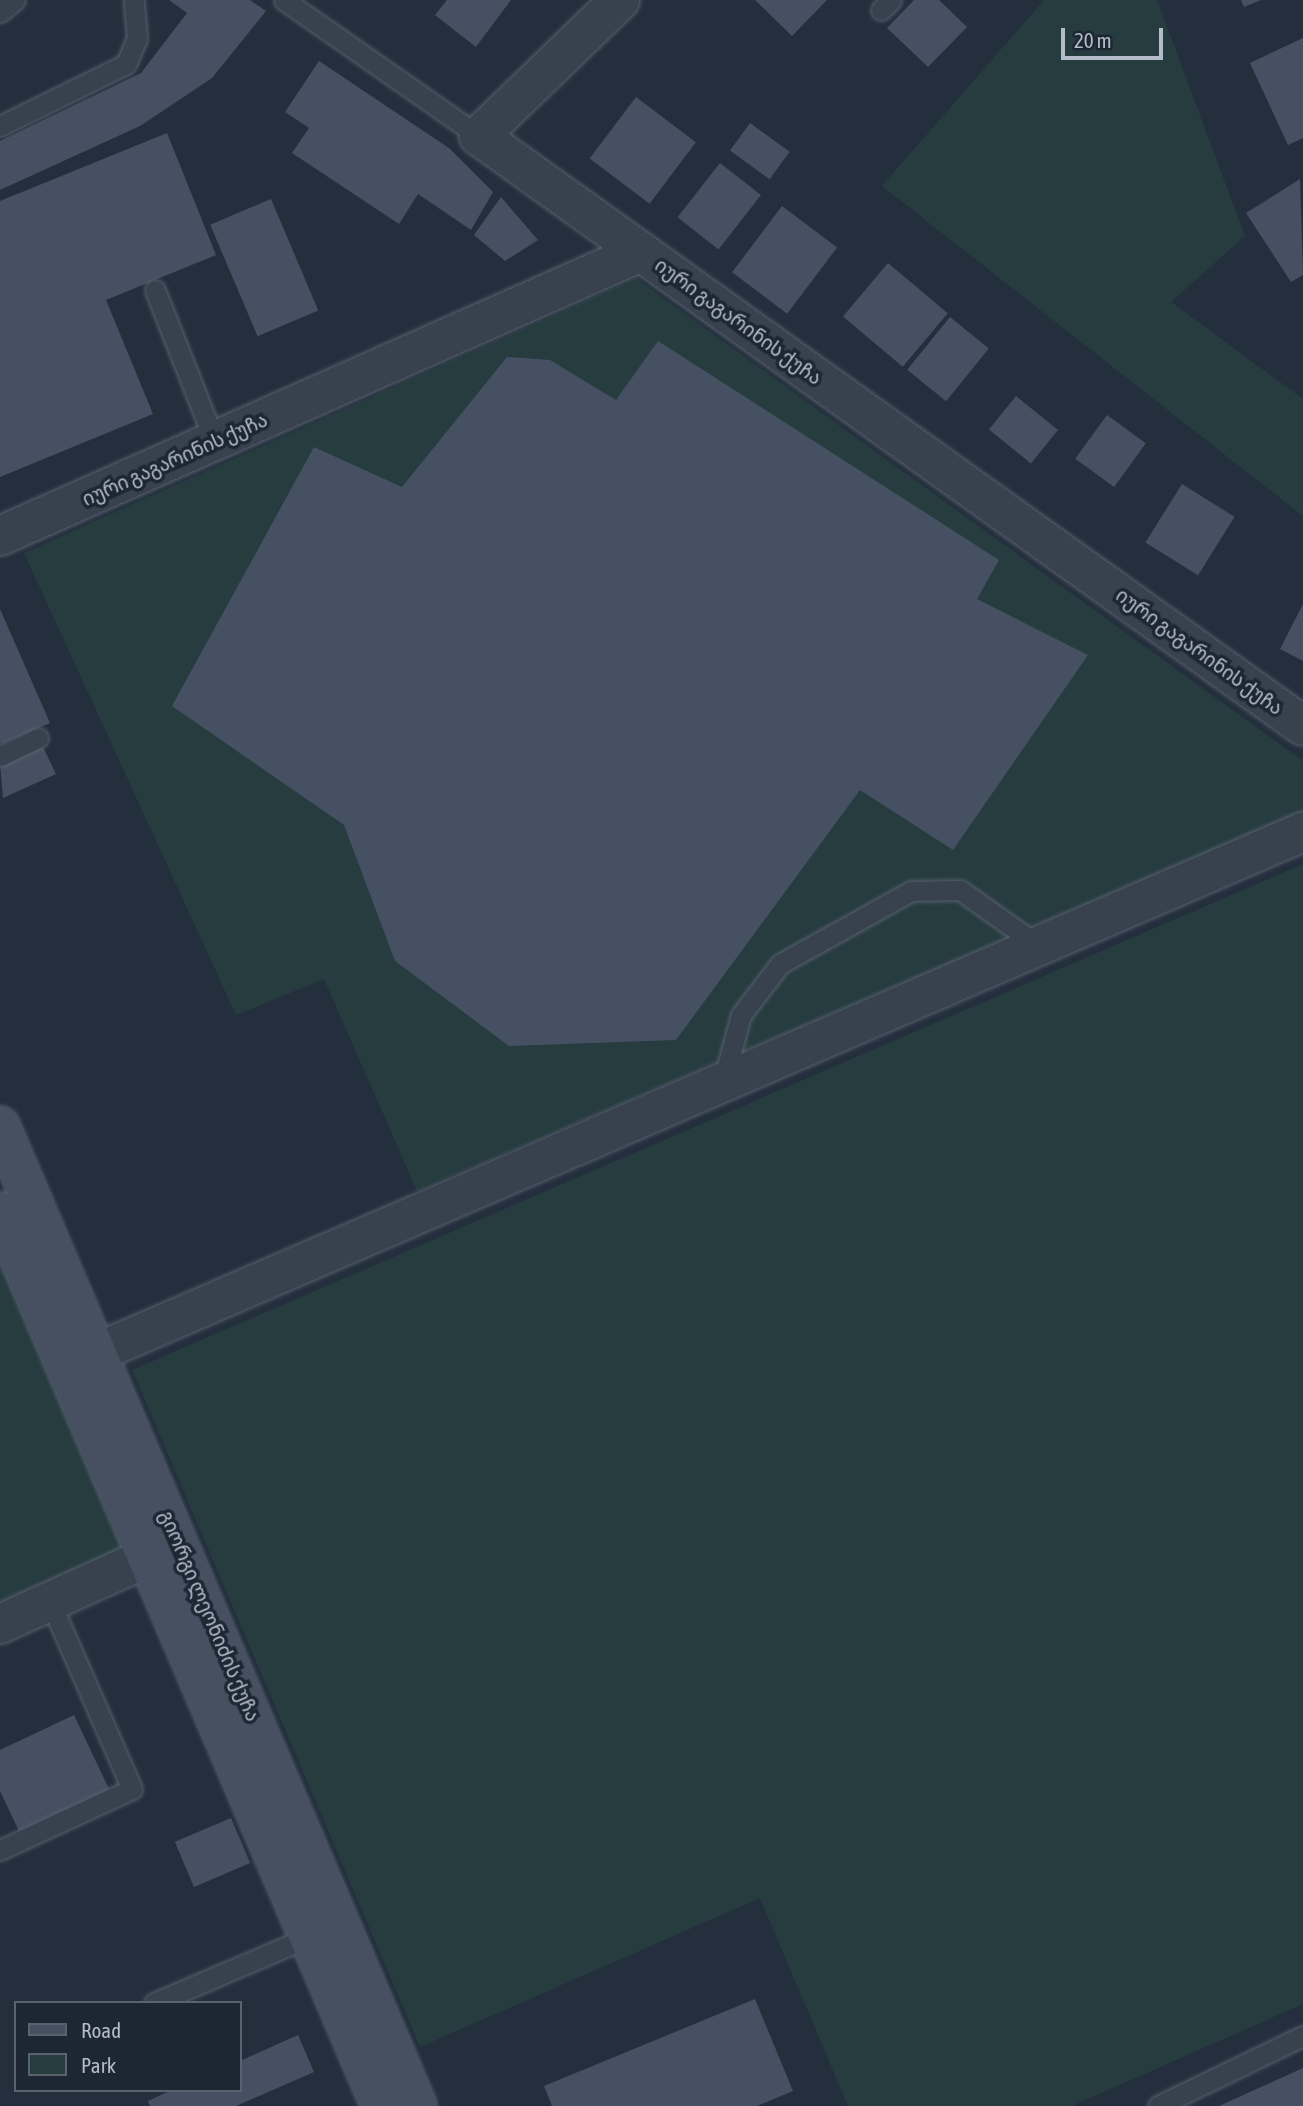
<!DOCTYPE html>
<meta charset="utf-8">
<style>
body{margin:0}
#map{position:relative;width:1303px;height:2106px;overflow:hidden;background:#242f3e;font-family:"Asap Condensed","Noto Sans Georgian",sans-serif}
div>[style]{position:absolute}
.green>*{inset:0;background:#263c3f}
.building>*{inset:0;background:#455162;transform-origin:0 0}
.roads{filter:drop-shadow(0 0 2px #565f6c) drop-shadow(0 0 2px #565f6c)}
.lane>*{height:19px;margin:-9.5px;padding:0 9.5px;transform-origin:9.5px;border-radius:9.5px;background:#38414e}
.street>*{height:38px;margin:-19px;padding:0 19px;transform-origin:19px;border-radius:19px;background:#38414e}
.secondary>*{height:38px;margin:-19px;padding:0 19px;transform-origin:19px;border-radius:19px;background:#465061}
span{translate:-50% -50%;white-space:nowrap;text-align:center;line-height:1.15;-webkit-text-stroke:7px #1d2633;paint-order:stroke}
.street-label{font-size:19px;color:#b4bcc9}
.legend{position:absolute;left:14px;top:2001px;width:228px;height:91px;box-sizing:border-box;background:#1d2633;border:2px solid #59626f;margin:0;padding:9px 12px;list-style:none;font-size:21px;color:#b4bcc9}
.legend li{display:flex;align-items:center;gap:14px;height:35px}
.legend b{width:35px;border:2px solid #59626f}
.scale{position:absolute;left:1061px;top:28px;width:102px;height:32px;box-sizing:border-box;border:4px solid #b4bcc9;border-top:0;padding-left:9px;font-size:21px;line-height:24px;white-space:nowrap;color:#b4bcc9;-webkit-text-stroke:5px #1d2633;paint-order:stroke}
</style>
<div id="map">
<div class="green">
<div style="clip-path:polygon(1044px 0,1157px 0,1245px 236px,1171px 302px,1303px 399px,1303px 516px,882px 186px)"></div>
<div style="clip-path:polygon(636px 278px,1303px 761px,1303px 812px,417px 1191px,324px 979px,236px 1015px,24px 553px)"></div>
<div style="clip-path:polygon(1303px 864px,1303px 2004px,1072px 2106px,848px 2106px,760px 1898px,420px 2047px,132px 1370px)"></div>
<div style="clip-path:polygon(0 1250px,129px 1554px,0 1613px)"></div>
</div>
<div class="building">
<div style="clip-path:polygon(169px 0,250px 0,266px 11px,212px 78px,140px 126px,0 190px,0 141px,141px 73px,187px 13px)"></div>
<div style="clip-path:polygon(447px 0,511px 0,476px 47px,435px 15px)"></div>
<div style="clip-path:polygon(755px 0,827px 0,792px 36px)"></div>
<div style="clip-path:polygon(914px 0,939px 0,967px 27px,928px 67px,887px 28px)"></div>
<div style="clip-path:polygon(1241px 0,1261px 0,1244px 7px)"></div>
<div style="clip-path:polygon(1303px 38px,1303px 138px,1288px 145px,1250px 63px)"></div>
<div style="clip-path:polygon(319px 61px,449px 148px,493px 192px,471px 230px,418px 194px,399px 224px,292px 153px,309px 128px,285px 112px)"></div>
<div style="left:636px;top:97px;width:75px;height:77px;rotate:37deg"></div>
<div style="left:750px;top:123px;width:49px;height:34px;rotate:36deg"></div>
<div style="clip-path:polygon(167px 133px,216px 255px,106px 300px,153px 414px,0 477px,0 201px)"></div>
<div style="left:720px;top:163px;width:52px;height:69px;rotate:38deg"></div>
<div style="clip-path:polygon(1300px 179px,1303px 275px,1291px 282px,1246px 213px)"></div>
<div style="clip-path:polygon(501px 197px,538px 240px,505px 261px,474px 235px)"></div>
<div style="left:271px;top:199px;width:121px;height:66px;rotate:67deg"></div>
<div style="left:782px;top:206px;width:69px;height:83px;rotate:37deg"></div>
<div style="left:888px;top:263px;width:78px;height:70px;rotate:40deg"></div>
<div style="left:950px;top:317px;width:50px;height:68px;rotate:39deg"></div>
<div style="clip-path:polygon(658px 341px,999px 560px,977px 599px,1088px 655px,953px 850px,860px 790px,676px 1040px,509px 1046px,395px 961px,344px 825px,172px 706px,314px 447px,402px 487px,507px 357px,550px 360px,616px 400px)"></div>
<div style="left:1016px;top:396px;width:54px;height:43px;rotate:39deg"></div>
<div style="left:1107px;top:415px;width:48px;height:54px;rotate:36deg"></div>
<div style="left:1182px;top:484px;width:62px;height:69px;rotate:32deg"></div>
<div style="clip-path:polygon(1303px 604px,1303px 661px,1280px 649px)"></div>
<div style="clip-path:polygon(0 609px,50px 723px,1px 744px,0 741px)"></div>
<div style="clip-path:polygon(41px 743px,56px 774px,3px 798px,0 762px)"></div>
<div style="clip-path:polygon(74px 1715px,109px 1789px,19px 1831px,0 1791px,0 1750px)"></div>
<div style="left:231px;top:1818px;width:49px;height:61px;rotate:67deg"></div>
<div style="clip-path:polygon(755px 1999px,793px 2091px,757px 2106px,552px 2106px,544px 2086px)"></div>
<div style="clip-path:polygon(298px 2035px,314px 2072px,236px 2106px,150px 2106px,148px 2101px,172px 2090px,240px 2090px,240px 2061px)"></div>
<div style="clip-path:polygon(1303px 2068px,1303px 2106px,1219px 2106px)"></div>
</div>
<div class="roads">
<div class="lane">
<div style="left:284px;top:0;width:238px;rotate:34.9deg"></div>
<div style="left:881px;top:10px;width:14px;rotate:-45deg"></div>
<div style="left:0;top:12px;width:19px;rotate:-39deg"></div>
<div style="left:0;top:126px;width:140px;rotate:-26.2deg"></div>
<div style="left:126px;top:64px;width:28px;rotate:-67deg"></div>
<div style="left:137px;top:38px;width:38px;rotate:-95deg"></div>
<div style="left:155px;top:290px;width:163px;rotate:68.5deg"></div>
<div style="left:0;top:756px;width:42px;rotate:-25.3deg"></div>
<div style="left:723px;top:1082px;width:69px;rotate:-75deg"></div>
<div style="left:741px;top:1015px;width:64px;rotate:-52.6deg"></div>
<div style="left:780px;top:964px;width:150px;rotate:-29.1deg"></div>
<div style="left:911px;top:891px;width:49px;rotate:-1.2deg"></div>
<div style="left:960px;top:890px;width:97px;rotate:35.3deg"></div>
<div style="left:0;top:1850px;width:145px;rotate:-24.8deg"></div>
<div style="left:132px;top:1789px;width:205px;rotate:-113.6deg"></div>
<div style="left:154px;top:2003px;width:168px;rotate:-23.1deg"></div>
<div style="left:1158px;top:2106px;width:161px;rotate:-25.8deg"></div>
</div>
<div class="street">
<div style="left:620px;top:0;width:196px;rotate:136deg"></div>
<div style="left:479px;top:136px;width:1013px;rotate:35.6deg"></div>
<div style="left:0;top:536px;width:701px;rotate:-23.9deg"></div>
<div style="left:96px;top:1353px;width:1315px;rotate:-23.35deg"></div>
<div style="left:0;top:1624px;width:194px;rotate:-24.3deg"></div>
</div>
<div class="secondary">
<div style="left:0;top:1126px;width:1065px;rotate:66.95deg"></div>
<div style="left:0;top:1212px;width:972px;rotate:66.92deg"></div>
</div>
</div>
<div class="street-label">
<span style="left:738px;top:322px;rotate:36deg">იური გაგარინის ქუჩა</span>
<span style="left:175px;top:460px;rotate:-24deg">იური გაგარინის ქუჩა</span>
<span style="left:1199px;top:652px;rotate:36deg">იური გაგარინის ქუჩა</span>
<span style="left:209px;top:1616px;rotate:67deg">გიორგი ლეონიძის ქუჩა</span>
</div>
<ul class="legend">
<li><b style="height:9px;background:#465061"></b>Road</li>
<li><b style="height:19px;background:#263c3f"></b>Park</li>
</ul>
<div class="scale">20 m</div>
</div>
